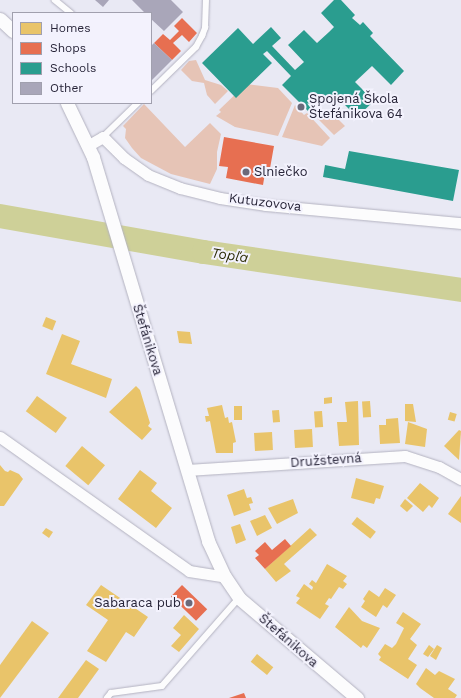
<!DOCTYPE html>
<meta charset="utf-8">
<style>
body{margin:0}
#map{position:relative;width:461px;height:698px;overflow:hidden;background:#e9e9f4;font-family:"Work Sans",sans-serif}
div>[style]{position:absolute}
.green>*{inset:0;background:#e6c4b6}
.homes>*{inset:0;background:#e9c46a;transform-origin:0 0}
.shops>*{inset:0;background:#e76f51;transform-origin:0 0}
.schools>*{inset:0;background:#2a9d8f}
.river>*{height:24px;margin:-12px;padding:0 12px;transform-origin:12px;border-radius:12px;background:#ced098}
.building>*{inset:0;background:#a9a6b9}
.roads{filter:drop-shadow(0 0 1px #b3b2c0) drop-shadow(0 0 1px #b3b2c0)}
.service>*{height:5.5px;margin:-2.75px;padding:0 2.75px;transform-origin:2.75px;border-radius:2.75px;background:#fcfcfd}
.minor>*{height:11px;margin:-5.5px;padding:0 5.5px;transform-origin:5.5px;border-radius:5.5px;background:#fcfcfd}
.tertiary>*{height:13px;margin:-6.5px;padding:0 6.5px;transform-origin:6.5px;border-radius:6.5px;background:#fcfcfd}
.dots>*{width:11px;height:11px;translate:-50% -50%;box-sizing:border-box;border:2px solid #f3f2fd;border-radius:50%}
span{translate:-50% -50%;white-space:nowrap;text-align:center;line-height:1.15;-webkit-text-stroke:4px #f3f2fd;paint-order:stroke}
.poi-label{font-size:13px;color:#272438}
.left{translate:0 -50%;text-align:left}
.right{translate:-100% -50%;text-align:right}
.street-label{font-size:13px;color:#272438}
.water-label{font-size:14px;color:#2d2d07;font-style:italic}
.legend{position:absolute;left:12px;top:12px;width:140px;height:92px;box-sizing:border-box;background:#f3f2fd;border:1px solid #a1a0ae;margin:0;padding:5px 7px;list-style:none;font-size:12px;color:#272438}
.legend li{display:flex;align-items:center;gap:8px;height:20px}
.legend b{width:20px;border:1px solid #a1a0ae}
</style>
<div id="map">
<div class="green">
<div style="clip-path:polygon(196px 60px,205px 80px,221px 85px,228px 91px,215px 104px,207px 95px,204px 83px,192px 81px,181px 70px,189px 61px)"></div>
<div style="clip-path:polygon(246px 84px,278px 88px,292px 103px,278px 136px,235px 127px,216px 116px,221px 112px,219px 110px)"></div>
<div style="clip-path:polygon(144px 104px,185px 147px,210px 123px,221px 134px,217px 152px,217px 169px,210px 184px,171px 174px,141px 158px,132px 148px,125px 138px,126px 129px,123px 126px)"></div>
<div style="clip-path:polygon(295px 105px,304px 115px,307px 113px,330px 138px,322px 146px,282px 137px)"></div>
<div style="clip-path:polygon(311px 109px,317px 114px,337px 118px,345px 126px,334px 135px,309px 110px)"></div>
</div>
<div class="homes">
<div style="left:46px;top:317px;width:11px;height:10px;rotate:22deg"></div>
<div style="clip-path:polygon(177px 331px,190px 332px,192px 344px,179px 343px)"></div>
<div style="clip-path:polygon(62px 334px,80px 341px,71px 364px,112px 379px,106px 398px,46px 374px)"></div>
<div style="clip-path:polygon(136px 386px,140px 390px,150px 423px,148px 426px,152px 429px,142px 440px,109px 412px)"></div>
<div style="left:37px;top:396px;width:37px;height:19px;rotate:36deg"></div>
<div style="clip-path:polygon(332px 397px,332px 403px,324px 404px,324px 398px)"></div>
<div style="clip-path:polygon(358px 401px,359px 445px,339px 446px,337px 422px,347px 422px,345px 402px)"></div>
<div style="left:370px;top:401px;width:16px;height:8px;rotate:86deg"></div>
<div style="clip-path:polygon(405px 404px,413px 404px,416px 422px,405px 421px)"></div>
<div style="clip-path:polygon(222px 405px,225px 418px,228px 417px,229px 423px,232px 422px,236px 442px,233px 443px,233px 453px,216px 453px,210px 421px,206px 422px,205px 416px,209px 416px,207px 408px)"></div>
<div style="left:234px;top:406px;width:8px;height:14px"></div>
<div style="left:279px;top:410px;width:12px;height:7px;rotate:85deg"></div>
<div style="left:322px;top:411px;width:16px;height:8px;rotate:86deg"></div>
<div style="left:450px;top:412px;width:7px;height:8px;rotate:16deg"></div>
<div style="clip-path:polygon(398px 418px,400px 443px,380px 444px,379px 425px,386px 425px,386px 419px)"></div>
<div style="clip-path:polygon(408px 422px,427px 429px,425px 447px,405px 444px)"></div>
<div style="left:312px;top:429px;width:18px;height:18px;rotate:87deg"></div>
<div style="clip-path:polygon(459px 430px,461px 431px,459px 460px,444px 446px)"></div>
<div style="left:272px;top:432px;width:18px;height:18px;rotate:87deg"></div>
<div style="left:82px;top:446px;width:30px;height:26px;rotate:40deg"></div>
<div style="clip-path:polygon(0 465px,5px 471px,8px 472px,10px 470px,19px 474px,23px 479px,4px 506px,0 506px)"></div>
<div style="clip-path:polygon(140px 470px,157px 483px,151px 491px,172px 508px,156px 528px,118px 499px)"></div>
<div style="clip-path:polygon(356px 478px,384px 486px,380px 499px,376px 498px,374px 504px,351px 498px)"></div>
<div style="clip-path:polygon(420px 483px,439px 498px,432px 508px,429px 505px,423px 512px,407px 498px)"></div>
<div style="clip-path:polygon(244px 489px,247px 498px,251px 497px,253px 503px,249px 504px,251px 510px,234px 516px,227px 495px)"></div>
<div style="clip-path:polygon(461px 496px,461px 523px,448px 514px)"></div>
<div style="clip-path:polygon(293px 499px,298px 513px,277px 524px,268px 508px)"></div>
<div style="clip-path:polygon(405px 499px,413px 506px,407px 512px,400px 506px)"></div>
<div style="clip-path:polygon(265px 515px,272px 528px,257px 536px,250px 521px)"></div>
<div style="left:357px;top:517px;width:24px;height:9px;rotate:38deg"></div>
<div style="clip-path:polygon(240px 524px,246px 540px,236px 544px,231px 527px)"></div>
<div style="clip-path:polygon(46px 528px,53px 532px,49px 538px,42px 533px)"></div>
<div style="clip-path:polygon(310px 528px,317px 535px,284px 564px,291px 571px,276px 582px,265px 569px)"></div>
<div style="clip-path:polygon(327px 564px,347px 576px,343px 581px,347px 584px,343px 589px,339px 587px,331px 599px,329px 598px,325px 604px,329px 606px,320px 619px,296px 603px,300px 598px,296px 596px,304px 584px,312px 590px,313px 587px,309px 584px,312px 580px,316px 583px)"></div>
<div style="clip-path:polygon(101px 585px,148px 617px,134px 637px,126px 632px,106px 662px,87px 651px,108px 620px,86px 605px)"></div>
<div style="clip-path:polygon(385px 588px,396px 595px,387px 608px,383px 605px,376px 617px,361px 607px,365px 601px,363px 599px,369px 590px,379px 597px)"></div>
<div style="clip-path:polygon(349px 607px,362px 621px,380px 628px,367px 648px,363px 645px,361px 648px,335px 627px)"></div>
<div style="clip-path:polygon(403px 612px,421px 624px,410px 639px,417px 645px,408px 659px,417px 665px,408px 679px,379px 660px,381px 657px,378px 654px,385px 644px,392px 648px,396px 644px,404px 628px,396px 623px)"></div>
<div style="clip-path:polygon(184px 615px,199px 629px,179px 652px,171px 646px,181px 635px,173px 628px)"></div>
<div style="clip-path:polygon(32px 621px,49px 633px,0 698px,0 665px)"></div>
<div style="clip-path:polygon(429px 645px,434px 649px,428px 657px,423px 654px)"></div>
<div style="clip-path:polygon(437px 645px,442px 648px,436px 660px,430px 656px)"></div>
<div style="left:257px;top:654px;width:21px;height:10px;rotate:39deg"></div>
<div style="clip-path:polygon(86px 660px,99px 669px,78px 698px,58px 698px)"></div>
<div style="clip-path:polygon(426px 668px,435px 675px,439px 671px,455px 679px,448px 689px,457px 695px,455px 698px,434px 698px,420px 688px,416px 684px)"></div>
</div>
<div class="shops">
<div style="clip-path:polygon(182px 18px,197px 33px,189px 42px,182px 35px,173px 43px,181px 51px,172px 60px,154px 43px,163px 34px,170px 40px,179px 31px,174px 26px)"></div>
<div style="clip-path:polygon(224px 137px,274px 146px,269px 174px,265px 173px,263px 185px,226px 178px,228px 167px,219px 166px)"></div>
<div style="clip-path:polygon(285px 539px,291px 546px,265px 569px,255px 558px,259px 555px,255px 551px,265px 542px,272px 550px)"></div>
<div style="left:182px;top:585px;width:35px;height:16px;rotate:44deg"></div>
<div style="clip-path:polygon(244px 693px,246px 698px,229px 698px)"></div>
</div>
<div class="schools">
<div style="clip-path:polygon(334px 0,341px 0,355px 15px,352px 18px,360px 25px,363px 22px,373px 33px,370px 36px,404px 71px,391px 85px,372px 66px,355px 82px,374px 101px,357px 117px,334px 94px,325px 102px,324px 100px,319px 105px,316px 102px,308px 111px,282px 85px,291px 76px,267px 51px,263px 54px,272px 63px,236px 98px,202px 63px,238px 28px,253px 44px,271px 27px,281px 38px,272px 46px,295px 70px,304px 62px,288px 45px,304px 30px,317px 43px,329px 32px,334px 27px,321px 13px)"></div>
<div style="clip-path:polygon(349px 151px,459px 170px,453px 201px,323px 177px,325px 165px,345px 169px)"></div>
</div>
<div class="river">
<div style="left:0;top:216px;width:207px;rotate:10deg"></div>
<div style="left:204px;top:252px;width:260px;rotate:8.4deg"></div>
</div>
<div class="building">
<div style="clip-path:polygon(95px 0,109px 0,103px 7px)"></div>
<div style="clip-path:polygon(132px 0,171px 0,183px 12px,164px 31px,151px 19px,151px 13px,145px 13px)"></div>
<div style="clip-path:polygon(154px 43px,172px 60px,151px 81px,151px 46px)"></div>
</div>
<div class="roads">
<div class="service">
<div style="left:55px;top:0;width:21px;rotate:39deg"></div>
<div style="left:151px;top:91px;width:63px;rotate:-44.4deg"></div>
<div style="left:196px;top:47px;width:13px;rotate:-61deg"></div>
<div style="left:202px;top:36px;width:9px;rotate:-69deg"></div>
<div style="left:205px;top:28px;width:28px;rotate:-88deg"></div>
<div style="left:103px;top:137px;width:49px;rotate:-44.2deg"></div>
<div style="left:107px;top:698px;width:6px;rotate:-51deg"></div>
<div style="left:111px;top:693px;width:51px;rotate:-7.8deg"></div>
<div style="left:162px;top:686px;width:117px;rotate:-48.8deg"></div>
</div>
<div class="minor">
<div style="left:89px;top:145px;width:16px;rotate:-30deg"></div>
<div style="left:103px;top:137px;width:30px;rotate:45deg"></div>
<div style="left:124px;top:158px;width:29px;rotate:35deg"></div>
<div style="left:148px;top:175px;width:35px;rotate:22deg"></div>
<div style="left:180px;top:188px;width:41px;rotate:14deg"></div>
<div style="left:220px;top:198px;width:47px;rotate:8.7deg"></div>
<div style="left:266px;top:205px;width:196px;rotate:5.3deg"></div>
<div style="left:0;top:437px;width:232px;rotate:35.3deg"></div>
<div style="left:189px;top:571px;width:36px;rotate:9deg"></div>
<div style="left:187px;top:470px;width:218px;rotate:-3.7deg"></div>
<div style="left:405px;top:456px;width:36px;rotate:18deg"></div>
<div style="left:439px;top:467px;width:25px;rotate:29deg"></div>
</div>
<div class="tertiary">
<div style="left:0;top:19px;width:18px;rotate:43deg"></div>
<div style="left:67px;top:103px;width:60px;rotate:64.3deg"></div>
<div style="left:93px;top:157px;width:401px;rotate:73.3deg"></div>
<div style="left:208px;top:541px;width:40px;rotate:65deg"></div>
<div style="left:225px;top:577px;width:25px;rotate:56deg"></div>
<div style="left:239px;top:598px;width:155px;rotate:40.3deg"></div>
</div>
</div>
<div class="dots">
<div style="left:301px;top:107px;background:#6b697a"></div>
<div style="left:246px;top:172px;background:#6b697a"></div>
<div style="left:189px;top:603px;background:#6b697a"></div>
</div>
<div class="poi-label">
<span class="left" style="left:309px;top:107px">Spojená Škola<br>Štefánikova 64</span>
<span class="left" style="left:254px;top:172px">Slniečko</span>
<span class="right" style="left:181px;top:603px">Sabaraca pub</span>
</div>
<div class="street-label">
<span style="left:265px;top:203px;rotate:7deg">Kutuzovova</span>
<span style="left:147px;top:340px;rotate:73deg">Štefánikova</span>
<span style="left:326px;top:461px;rotate:-4deg">Družstevná</span>
<span style="left:288px;top:641px;rotate:41deg">Štefánikova</span>
</div>
<div class="water-label">
<span style="left:230px;top:255px;rotate:8deg">Topľa</span>
</div>
<ul class="legend">
<li><b style="height:11px;background:#e9c46a"></b>Homes</li>
<li><b style="height:11px;background:#e76f51"></b>Shops</li>
<li><b style="height:11px;background:#2a9d8f"></b>Schools</li>
<li><b style="height:11px;background:#a9a6b9"></b>Other</li>
</ul>
</div>
